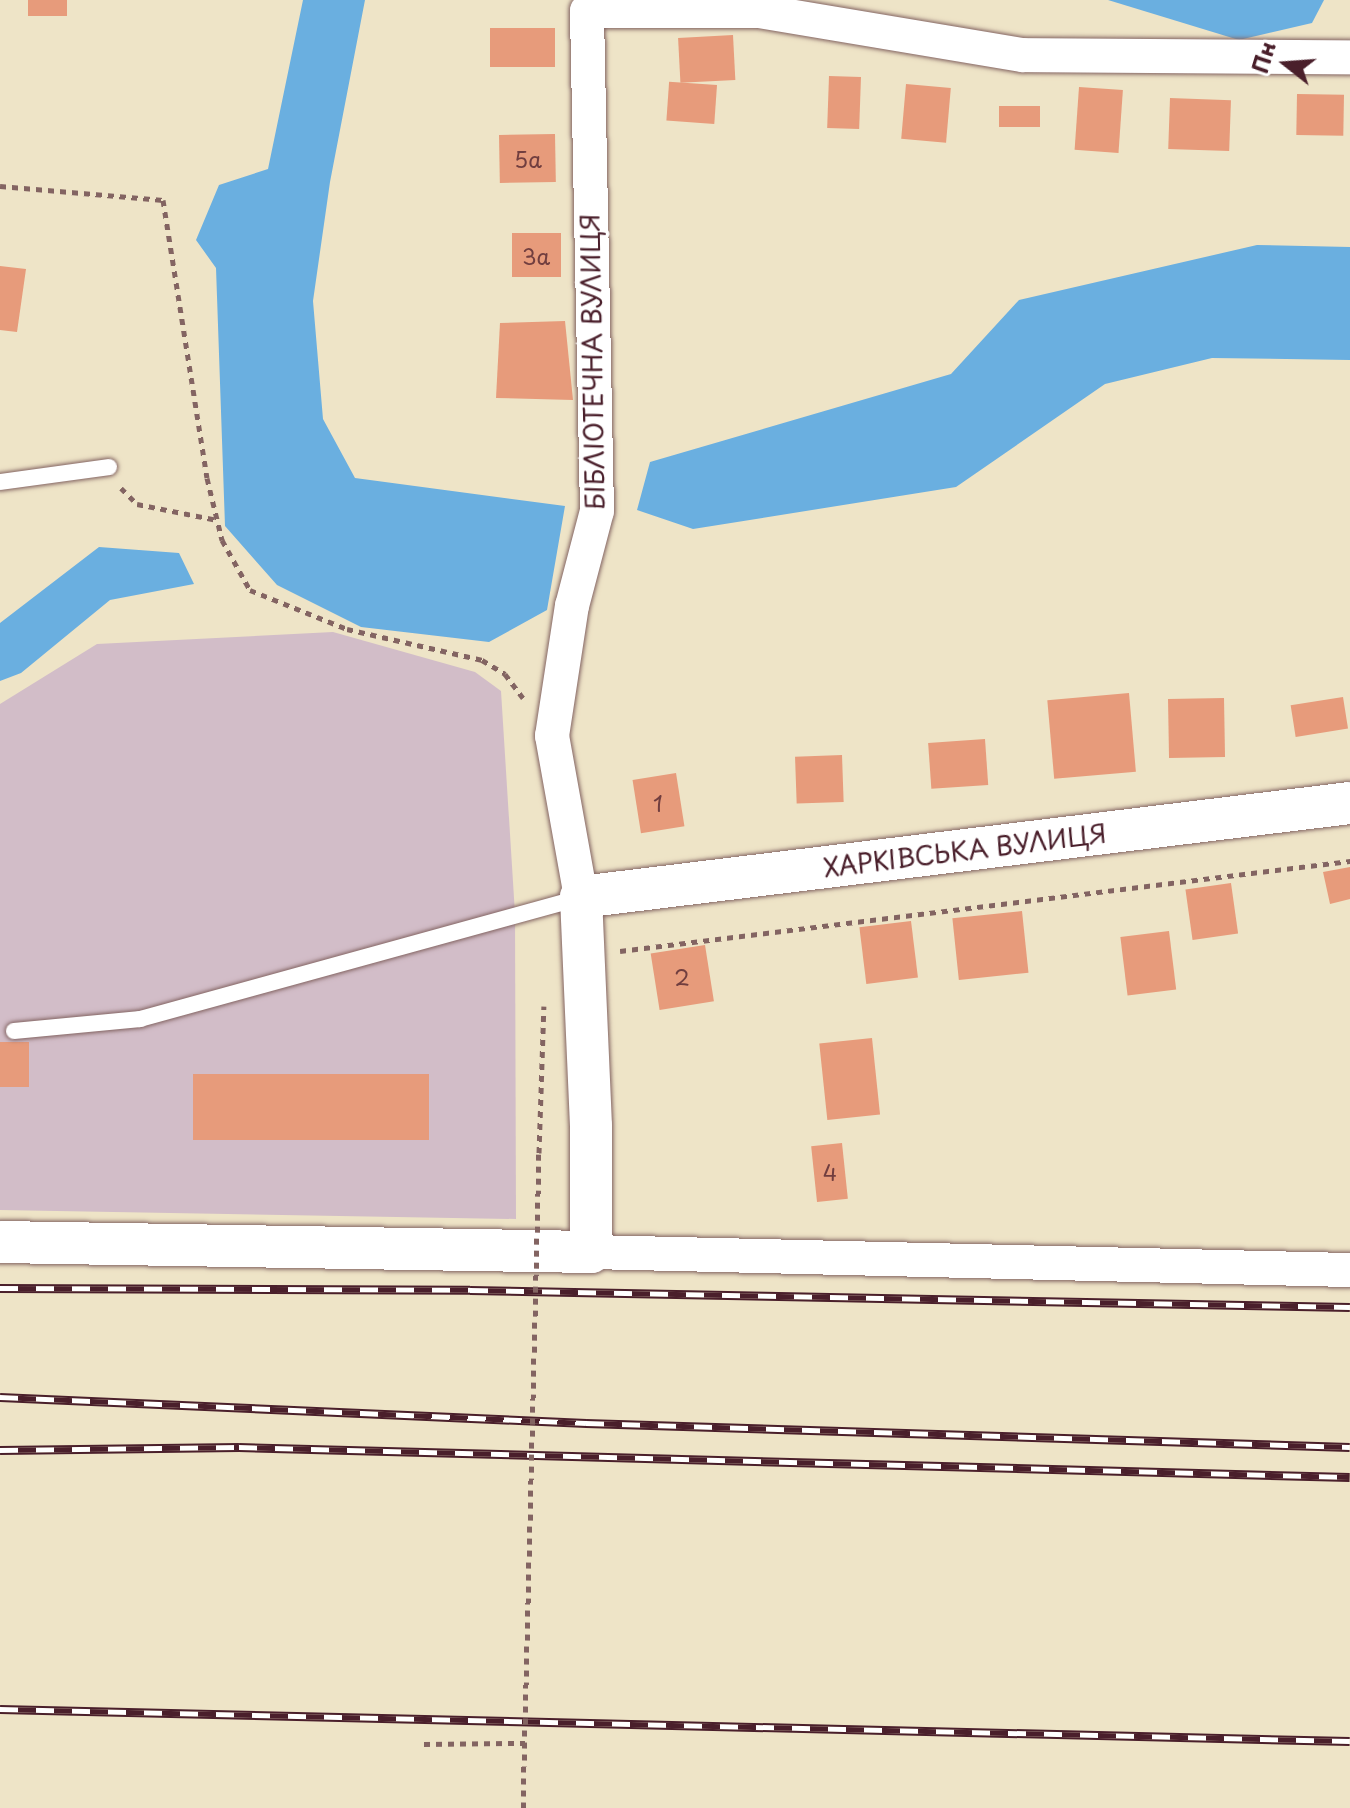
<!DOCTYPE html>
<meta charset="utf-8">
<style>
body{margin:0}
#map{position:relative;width:1350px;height:1808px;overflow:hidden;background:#eee4c7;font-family:"Playpen Sans",sans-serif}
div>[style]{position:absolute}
.industrial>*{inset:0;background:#d2bdc8}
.water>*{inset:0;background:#6aafe0}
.building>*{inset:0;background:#e79b7b;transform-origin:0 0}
.path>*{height:5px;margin-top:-2.5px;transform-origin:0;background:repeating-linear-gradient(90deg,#836462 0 6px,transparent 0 12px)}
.roads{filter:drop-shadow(0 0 2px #836462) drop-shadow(0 0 2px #836462)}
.service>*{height:16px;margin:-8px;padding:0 8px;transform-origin:8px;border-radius:8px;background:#fff}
.minor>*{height:34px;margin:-17px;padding:0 17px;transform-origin:17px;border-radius:17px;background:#fff}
.tertiary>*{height:42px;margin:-21px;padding:0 21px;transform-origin:21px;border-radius:21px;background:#fff}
.rail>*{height:9px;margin-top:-4.5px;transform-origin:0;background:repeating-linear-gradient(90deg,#fff 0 18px,#4a1f2b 0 36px);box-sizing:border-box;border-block:2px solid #4a1f2b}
.path-bridge>*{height:5px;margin-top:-2.5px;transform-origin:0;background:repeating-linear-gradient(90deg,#836462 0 6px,transparent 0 12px)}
span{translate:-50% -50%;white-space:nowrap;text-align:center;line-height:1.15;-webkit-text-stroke:7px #fff;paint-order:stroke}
.number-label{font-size:22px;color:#713e3f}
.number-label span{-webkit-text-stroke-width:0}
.street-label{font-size:26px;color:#4a1f2b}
.north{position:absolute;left:1246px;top:24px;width:80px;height:80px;-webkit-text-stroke:6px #fff;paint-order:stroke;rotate:287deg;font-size:22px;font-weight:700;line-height:32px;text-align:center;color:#4a1f2b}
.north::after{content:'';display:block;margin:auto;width:28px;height:36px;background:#4a1f2b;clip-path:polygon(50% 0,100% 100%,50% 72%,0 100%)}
</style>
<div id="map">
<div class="industrial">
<div style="clip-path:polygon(333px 632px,475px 672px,501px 691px,515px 914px,516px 1219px,0 1210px,0 704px,97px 644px)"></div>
</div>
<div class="water">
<div style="clip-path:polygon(303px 0,365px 0,330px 182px,313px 301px,323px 419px,355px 478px,565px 506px,547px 610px,489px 642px,361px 627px,277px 585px,225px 526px,216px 268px,196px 240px,219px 185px,268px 169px)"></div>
<div style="clip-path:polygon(1108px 0,1324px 0,1312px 23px,1239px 40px)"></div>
<div style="clip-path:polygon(1257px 245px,1350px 247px,1350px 360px,1212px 358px,1105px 384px,956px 487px,693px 529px,637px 510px,650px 462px,951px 374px,1019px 300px)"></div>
<div style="clip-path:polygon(99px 547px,179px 553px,194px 584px,110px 600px,21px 673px,0 681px,0 623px)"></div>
</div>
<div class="building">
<div style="left:28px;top:0;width:39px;height:16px"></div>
<div style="left:555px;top:28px;width:39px;height:65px;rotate:90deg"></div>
<div style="left:733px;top:35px;width:45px;height:55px;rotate:87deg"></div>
<div style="left:829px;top:76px;width:32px;height:52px;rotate:2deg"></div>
<div style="left:906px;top:84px;width:45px;height:55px;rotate:5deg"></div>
<div style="left:717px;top:85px;width:39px;height:48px;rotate:94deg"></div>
<div style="left:1079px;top:87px;width:44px;height:63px;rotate:4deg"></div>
<div style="left:1297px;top:94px;width:47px;height:41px;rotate:1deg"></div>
<div style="left:1170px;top:98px;width:61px;height:51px;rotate:2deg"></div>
<div style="left:999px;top:106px;width:41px;height:21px"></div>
<div style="left:555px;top:134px;width:48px;height:56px;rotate:89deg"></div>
<div style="left:561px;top:233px;width:44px;height:49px;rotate:90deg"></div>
<div style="clip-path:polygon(0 266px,26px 269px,17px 332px,0 330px)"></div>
<div style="clip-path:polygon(565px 321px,573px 400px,496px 398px,500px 323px)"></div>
<div style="left:1129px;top:693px;width:79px;height:82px;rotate:85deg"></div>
<div style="left:1343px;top:697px;width:32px;height:53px;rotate:81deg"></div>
<div style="left:1224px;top:698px;width:59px;height:56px;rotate:89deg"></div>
<div style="left:985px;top:739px;width:46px;height:57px;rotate:86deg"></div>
<div style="left:842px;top:755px;width:47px;height:47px;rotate:88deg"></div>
<div style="left:676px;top:773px;width:54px;height:44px;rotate:81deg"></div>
<div style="clip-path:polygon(1350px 867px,1350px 899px,1330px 904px,1323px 872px)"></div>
<div style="left:1231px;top:883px;width:51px;height:46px;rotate:82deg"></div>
<div style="left:1022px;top:911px;width:62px;height:70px;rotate:84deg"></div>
<div style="left:911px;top:921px;width:57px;height:52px;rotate:83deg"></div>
<div style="left:1169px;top:931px;width:59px;height:49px;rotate:83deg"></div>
<div style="left:705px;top:945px;width:57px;height:55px;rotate:81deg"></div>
<div style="left:872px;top:1038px;width:77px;height:53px;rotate:84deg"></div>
<div style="left:0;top:1042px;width:29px;height:45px"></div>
<div style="left:193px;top:1074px;width:236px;height:66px"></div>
<div style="left:842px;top:1143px;width:56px;height:31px;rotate:84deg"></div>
</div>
<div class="path">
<div style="left:0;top:186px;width:164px;rotate:4.9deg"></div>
<div style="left:163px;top:200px;width:281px;rotate:81deg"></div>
<div style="left:207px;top:478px;width:64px;rotate:76.4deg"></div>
<div style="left:222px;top:540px;width:57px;rotate:60.8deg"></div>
<div style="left:250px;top:590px;width:105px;rotate:21.9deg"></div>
<div style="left:347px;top:629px;width:139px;rotate:12.9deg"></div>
<div style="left:482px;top:660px;width:27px;rotate:31deg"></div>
<div style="left:505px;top:674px;width:30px;rotate:53deg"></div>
<div style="left:121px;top:488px;width:23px;rotate:45deg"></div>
<div style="left:137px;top:504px;width:82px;rotate:11.3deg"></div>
<div style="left:620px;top:951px;width:736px;rotate:-7.03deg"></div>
<div style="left:539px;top:1153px;width:147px;rotate:-88.1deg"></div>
<div style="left:424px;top:1744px;width:101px;rotate:-0.6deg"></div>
</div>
<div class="roads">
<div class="service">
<div style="left:0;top:482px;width:110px;rotate:-7.8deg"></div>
<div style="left:14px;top:1031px;width:127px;rotate:-5.4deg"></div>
<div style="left:140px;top:1019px;width:456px;rotate:-15.4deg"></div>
</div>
<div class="minor">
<div style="left:581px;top:897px;width:164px;rotate:-100.2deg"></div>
<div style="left:552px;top:736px;width:132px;rotate:-81.3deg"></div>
<div style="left:572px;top:606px;width:98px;rotate:-75.3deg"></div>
<div style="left:597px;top:511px;width:500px;rotate:-91.15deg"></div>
<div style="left:587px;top:11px;width:172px"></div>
<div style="left:759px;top:11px;width:268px;rotate:9.5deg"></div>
<div style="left:1023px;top:55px;width:327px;rotate:0.4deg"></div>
<div style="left:591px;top:1252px;width:759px;rotate:1.36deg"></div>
</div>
<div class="tertiary">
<div style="left:0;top:1242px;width:591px;rotate:0.97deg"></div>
<div style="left:591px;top:1252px;width:126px;rotate:-90deg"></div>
<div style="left:591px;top:1126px;width:229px;rotate:-92.5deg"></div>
<div style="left:581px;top:897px;width:775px;rotate:-6.97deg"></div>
</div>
</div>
<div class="rail">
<div style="left:0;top:1288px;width:470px;rotate:0.2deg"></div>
<div style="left:470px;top:1290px;width:880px;rotate:1.11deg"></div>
<div style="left:0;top:1397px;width:587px;rotate:2.54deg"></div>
<div style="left:586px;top:1423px;width:764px;rotate:1.8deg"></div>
<div style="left:0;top:1450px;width:239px;rotate:-0.7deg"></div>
<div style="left:239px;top:1447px;width:1111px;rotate:1.55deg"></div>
<div style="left:0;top:1709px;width:1350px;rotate:1.36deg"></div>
</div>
<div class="path-bridge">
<div style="left:523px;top:1808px;width:655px;rotate:-88.6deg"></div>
</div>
<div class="number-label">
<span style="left:528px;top:159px">5а</span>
<span style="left:536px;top:256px">3а</span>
<span style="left:658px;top:803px">1</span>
<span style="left:682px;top:977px">2</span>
<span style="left:830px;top:1172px">4</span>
</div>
<div class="street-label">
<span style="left:592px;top:362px;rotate:-91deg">БІБЛІОТЕЧНА ВУЛИЦЯ</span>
<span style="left:965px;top:850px;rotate:-7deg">ХАРКІВСЬКА ВУЛИЦЯ</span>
</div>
<div class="north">Пн</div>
</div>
